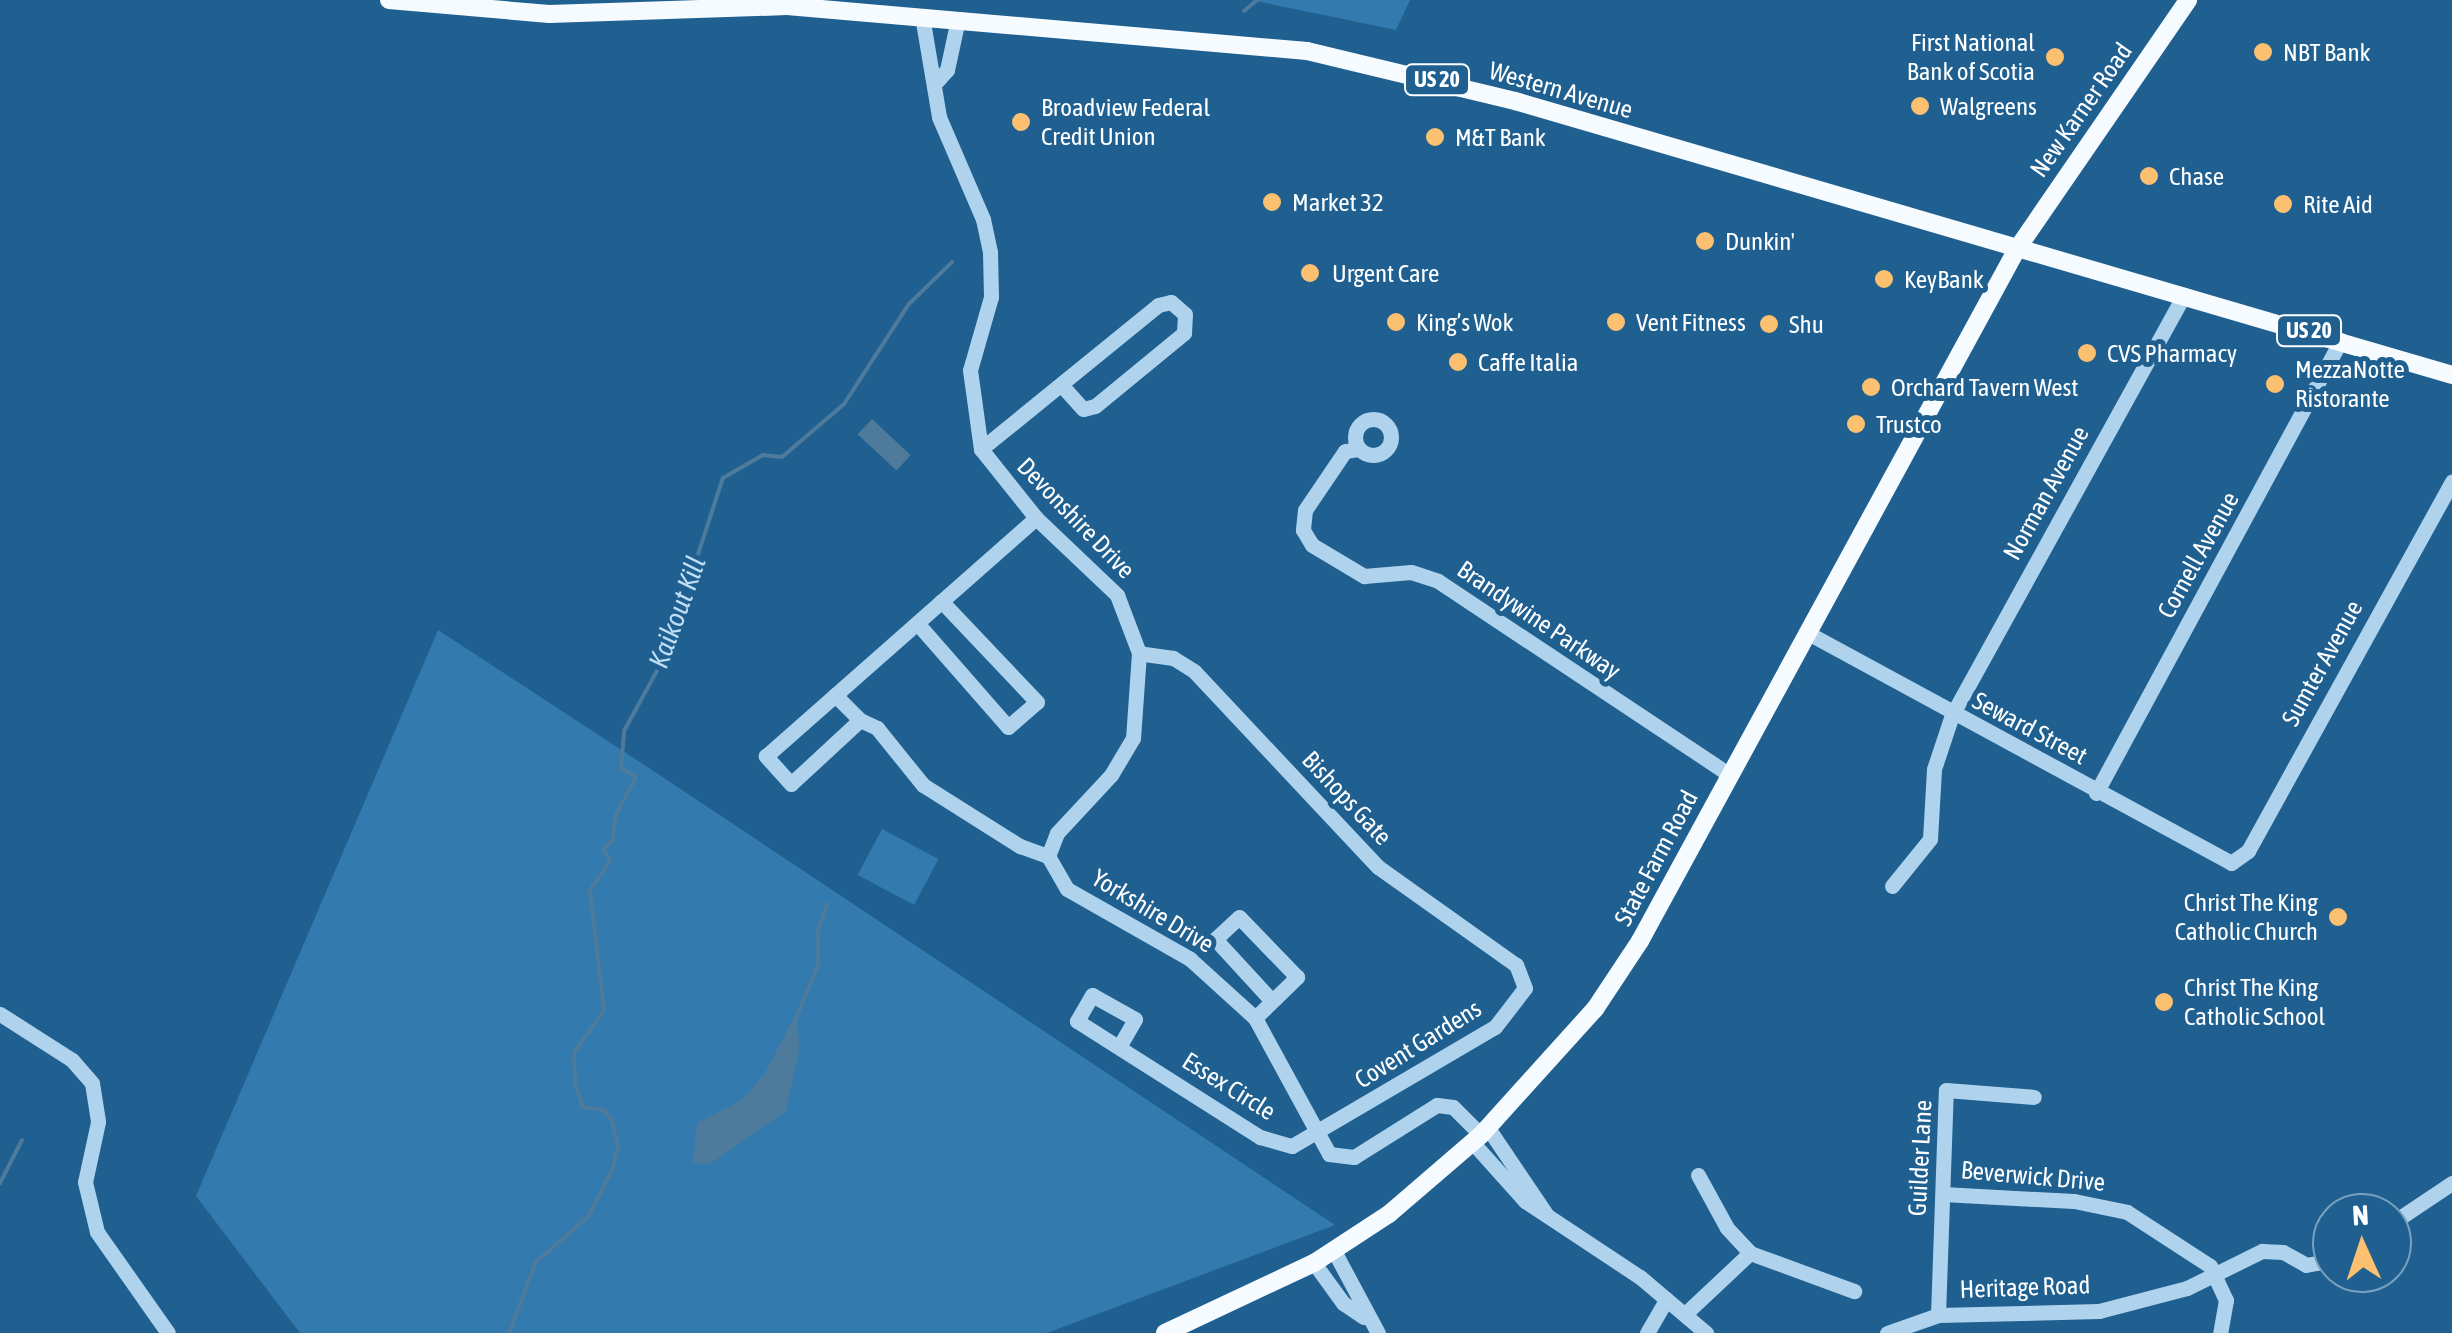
<!DOCTYPE html>
<meta charset="utf-8">
<style>
body{margin:0}
#map{position:relative;width:2452px;height:1333px;overflow:hidden;background:#1f6091;font-family:"Asap Condensed",sans-serif}
div>[style]{position:absolute}
.green>*{inset:0;background:#337aae;transform-origin:0 0}
.water>*{inset:0;background:#4e7b9c;transform-origin:0 0}
.stream>*{height:4px;margin:-2px;padding:0 2px;transform-origin:2px;border-radius:2px;background:#4e7b9c}
.minor>*{height:15px;margin:-7.5px;padding:0 7.5px;transform-origin:7.5px;border-radius:7.5px;background:#afd3ed}
.minor>.ring{margin:-7.5px;padding:0;box-sizing:content-box;background:none;border:15px solid #afd3ed;border-radius:50%}
.major>*{height:18px;margin:-9px;padding:0 9px;transform-origin:9px;border-radius:9px;background:#f6fbff}
.dots>*{width:28px;height:28px;translate:-50% -50%;box-sizing:border-box;border:5px solid #1f6091;border-radius:50%}
span{translate:-50% -50%;white-space:nowrap;text-align:center;line-height:1.15;-webkit-text-stroke:10px #1f6091;paint-order:stroke}
.shield-label span{padding:2px 8px;background:#1f6091;border:2px solid;border-radius:8px;-webkit-text-stroke-width:0}
.shield-label{font-size:22px;color:#fff;font-weight:700}
.poi-label{font-size:25px;color:#fff}
.right{translate:-100% -50%;text-align:right}
.left{translate:0 -50%;text-align:left}
.street-label{font-size:25px;color:#fff}
.water-label{font-size:28px;color:#bcddf4;font-style:italic}
.north{position:absolute;left:2312px;top:1193px;width:100px;height:100px;box-sizing:border-box;background:#1f6091;border:2px solid #79a0bd;border-radius:50%;rotate:357deg;font-size:28px;font-weight:700;line-height:40px;text-align:center;color:#fff}
.north::after{content:'';display:block;margin:auto;width:35px;height:45px;background:#fbc070;clip-path:polygon(50% 0,100% 100%,50% 72%,0 100%)}
</style>
<div id="map">
<div class="green">
<div style="clip-path:polygon(1251px 0,1410px 0,1396px 30px)"></div>
<div style="clip-path:polygon(438px 630px,643px 764px,1335px 1225px,1047px 1333px,300px 1333px,196px 1196px)"></div>
<div style="left:882px;top:829px;width:64px;height:52px;rotate:28deg"></div>
</div>
<div class="water">
<div style="left:872px;top:419px;width:53px;height:21px;rotate:43deg"></div>
<div style="clip-path:polygon(797px 1012px,799px 1050px,786px 1111px,710px 1164px,693px 1163px,697px 1123px,742px 1100px,765px 1073px)"></div>
</div>
<div class="stream">
<div style="left:1244px;top:11px;width:17px;rotate:-40deg"></div>
<div style="left:796px;top:1018px;width:57px;rotate:-67.5deg"></div>
<div style="left:818px;top:965px;width:35px;rotate:-90deg"></div>
<div style="left:818px;top:930px;width:28px;rotate:-71deg"></div>
<div style="left:0;top:1183px;width:48px;rotate:-62.9deg"></div>
<div style="left:509px;top:1333px;width:76px;rotate:-69.2deg"></div>
<div style="left:536px;top:1262px;width:69px;rotate:-40.9deg"></div>
<div style="left:588px;top:1217px;width:55px;rotate:-63deg"></div>
<div style="left:613px;top:1168px;width:22px;rotate:-77deg"></div>
<div style="left:618px;top:1147px;width:27px;rotate:-103deg"></div>
<div style="left:612px;top:1121px;width:14px;rotate:-126deg"></div>
<div style="left:604px;top:1110px;width:21px;rotate:-172deg"></div>
<div style="left:583px;top:1107px;width:26px;rotate:-108deg"></div>
<div style="left:575px;top:1082px;width:29px;rotate:-92deg"></div>
<div style="left:574px;top:1053px;width:52px;rotate:-55.1deg"></div>
<div style="left:604px;top:1010px;width:121px;rotate:-96.7deg"></div>
<div style="left:590px;top:890px;width:35px;rotate:-55deg"></div>
<div style="left:610px;top:861px;width:14px;rotate:-120deg"></div>
<div style="left:603px;top:849px;width:13px;rotate:-42deg"></div>
<div style="left:613px;top:840px;width:23px;rotate:-85deg"></div>
<div style="left:615px;top:817px;width:45px;rotate:-62.3deg"></div>
<div style="left:636px;top:777px;width:17px;rotate:-149deg"></div>
<div style="left:621px;top:768px;width:37px;rotate:-85deg"></div>
<div style="left:624px;top:731px;width:85px;rotate:-61.3deg"></div>
<div style="left:665px;top:656px;width:187px;rotate:-72deg"></div>
<div style="left:723px;top:478px;width:46px;rotate:-29.9deg"></div>
<div style="left:763px;top:455px;width:19px;rotate:6deg"></div>
<div style="left:782px;top:457px;width:82px;rotate:-40.5deg"></div>
<div style="left:844px;top:404px;width:119px;rotate:-57deg"></div>
<div style="left:909px;top:304px;width:60px;rotate:-44.3deg"></div>
</div>
<div class="minor">
<div style="left:922px;top:16px;width:102px;rotate:80.4deg"></div>
<div style="left:939px;top:117px;width:111px;rotate:66.7deg"></div>
<div style="left:983px;top:219px;width:34px;rotate:78deg"></div>
<div style="left:990px;top:252px;width:45px;rotate:88.7deg"></div>
<div style="left:991px;top:297px;width:76px;rotate:106deg"></div>
<div style="left:970px;top:370px;width:80px;rotate:82.1deg"></div>
<div style="left:981px;top:449px;width:88px;rotate:51.4deg"></div>
<div style="left:1036px;top:518px;width:112px;rotate:43.5deg"></div>
<div style="left:1117px;top:595px;width:62px;rotate:69.2deg"></div>
<div style="left:1139px;top:653px;width:85px;rotate:94deg"></div>
<div style="left:1133px;top:738px;width:43px;rotate:120.7deg"></div>
<div style="left:1111px;top:775px;width:79px;rotate:133deg"></div>
<div style="left:1057px;top:833px;width:25px;rotate:111deg"></div>
<div style="left:937px;top:81px;width:15px;rotate:-48deg"></div>
<div style="left:947px;top:70px;width:52px;rotate:-77.8deg"></div>
<div class="ring" style="left:1355px;top:419px;width:21px;height:21px"></div>
<div style="left:981px;top:449px;width:228px;rotate:-39.1deg"></div>
<div style="left:1158px;top:305px;width:13px;rotate:-13deg"></div>
<div style="left:1171px;top:302px;width:18px;rotate:41deg"></div>
<div style="left:1185px;top:314px;width:19px;rotate:93deg"></div>
<div style="left:1184px;top:333px;width:115px;rotate:140.6deg"></div>
<div style="left:1095px;top:406px;width:12px;rotate:166deg"></div>
<div style="left:1083px;top:409px;width:30px;rotate:-132deg"></div>
<div style="left:1358px;top:449px;width:13px;rotate:171deg"></div>
<div style="left:1345px;top:451px;width:71px;rotate:124.1deg"></div>
<div style="left:1305px;top:510px;width:20px;rotate:96deg"></div>
<div style="left:1303px;top:530px;width:17px;rotate:59deg"></div>
<div style="left:1312px;top:545px;width:61px;rotate:30.8deg"></div>
<div style="left:1364px;top:576px;width:47px;rotate:-4.9deg"></div>
<div style="left:1411px;top:572px;width:28px;rotate:18deg"></div>
<div style="left:1438px;top:581px;width:349px;rotate:33.6deg"></div>
<div style="left:917px;top:623px;width:138px;rotate:48.8deg"></div>
<div style="left:1008px;top:727px;width:38px;rotate:-41deg"></div>
<div style="left:1037px;top:702px;width:139px;rotate:-133.5deg"></div>
<div style="left:1806px;top:632px;width:484px;rotate:28.5deg"></div>
<div style="left:2231px;top:863px;width:21px;rotate:-35deg"></div>
<div style="left:2248px;top:851px;width:422px;rotate:-61.1deg"></div>
<div style="left:835px;top:695px;width:35px;rotate:45deg"></div>
<div style="left:860px;top:720px;width:94px;rotate:137.2deg"></div>
<div style="left:791px;top:784px;width:38px;rotate:-132deg"></div>
<div style="left:766px;top:756px;width:360px;rotate:-41.4deg"></div>
<div style="left:860px;top:720px;width:19px;rotate:25deg"></div>
<div style="left:877px;top:728px;width:73px;rotate:51.1deg"></div>
<div style="left:923px;top:785px;width:115px;rotate:32.2deg"></div>
<div style="left:1020px;top:846px;width:30px;rotate:20deg"></div>
<div style="left:2096px;top:793px;width:515px;rotate:-61.59deg"></div>
<div style="left:1048px;top:856px;width:38px;rotate:60deg"></div>
<div style="left:1067px;top:889px;width:142px;rotate:29.6deg"></div>
<div style="left:1190px;top:959px;width:88px;rotate:42.2deg"></div>
<div style="left:1255px;top:1018px;width:155px;rotate:61.4deg"></div>
<div style="left:1329px;top:1154px;width:25px;rotate:7deg"></div>
<div style="left:1354px;top:1157px;width:98px;rotate:-32.1deg"></div>
<div style="left:1437px;top:1105px;width:16px;rotate:7deg"></div>
<div style="left:1453px;top:1107px;width:40px;rotate:45deg"></div>
<div style="left:1892px;top:886px;width:60px;rotate:-51deg"></div>
<div style="left:1930px;top:839px;width:70px;rotate:-86.7deg"></div>
<div style="left:1934px;top:769px;width:57px;rotate:-71.6deg"></div>
<div style="left:1952px;top:715px;width:480px;rotate:-61.1deg"></div>
<div style="left:0;top:1014px;width:85px;rotate:32.6deg"></div>
<div style="left:72px;top:1060px;width:30px;rotate:49deg"></div>
<div style="left:92px;top:1083px;width:39px;rotate:81deg"></div>
<div style="left:98px;top:1122px;width:61px;rotate:102.2deg"></div>
<div style="left:85px;top:1182px;width:51px;rotate:76.5deg"></div>
<div style="left:97px;top:1232px;width:123px;rotate:54.9deg"></div>
<div style="left:1255px;top:1018px;width:59px;rotate:-44.3deg"></div>
<div style="left:1297px;top:977px;width:83px;rotate:-134deg"></div>
<div style="left:1239px;top:917px;width:33px;rotate:137deg"></div>
<div style="left:1215px;top:939px;width:84px;rotate:47.4deg"></div>
<div style="left:1119px;top:1047px;width:32px;rotate:-60deg"></div>
<div style="left:1135px;top:1019px;width:49px;rotate:-150.8deg"></div>
<div style="left:1092px;top:995px;width:30px;rotate:120deg"></div>
<div style="left:1077px;top:1021px;width:217px;rotate:32.4deg"></div>
<div style="left:1260px;top:1137px;width:33px;rotate:16deg"></div>
<div style="left:1292px;top:1146px;width:235px;rotate:-30.4deg"></div>
<div style="left:1495px;top:1027px;width:49px;rotate:-52.4deg"></div>
<div style="left:1525px;top:988px;width:25px;rotate:-111deg"></div>
<div style="left:1516px;top:965px;width:169px;rotate:-144.6deg"></div>
<div style="left:1378px;top:867px;width:269px;rotate:-133.2deg"></div>
<div style="left:1194px;top:671px;width:25px;rotate:-148deg"></div>
<div style="left:1173px;top:658px;width:34px;rotate:-172deg"></div>
<div style="left:1488px;top:1128px;width:104px;rotate:56deg"></div>
<div style="left:1473px;top:1143px;width:78px;rotate:48.1deg"></div>
<div style="left:1525px;top:1201px;width:138px;rotate:33.5deg"></div>
<div style="left:1640px;top:1277px;width:87px;rotate:40.3deg"></div>
<div style="left:1698px;top:1175px;width:60px;rotate:61.3deg"></div>
<div style="left:1727px;top:1228px;width:34px;rotate:47deg"></div>
<div style="left:1750px;top:1253px;width:111px;rotate:20.1deg"></div>
<div style="left:1943px;top:1194px;width:131px;rotate:3.1deg"></div>
<div style="left:2074px;top:1201px;width:54px;rotate:11.7deg"></div>
<div style="left:2127px;top:1212px;width:99px;rotate:33deg"></div>
<div style="left:2210px;top:1266px;width:38px;rotate:65deg"></div>
<div style="left:2226px;top:1300px;width:34px;rotate:100deg"></div>
<div style="left:2392px;top:1223px;width:72px;rotate:-33.7deg"></div>
<div style="left:1334px;top:1251px;width:93px;rotate:61.8deg"></div>
<div style="left:1314px;top:1263px;width:49px;rotate:54.1deg"></div>
<div style="left:1343px;top:1303px;width:25px;rotate:34deg"></div>
<div style="left:1686px;top:1313px;width:88px;rotate:-43.2deg"></div>
<div style="left:1938px;top:1315px;width:225px;rotate:-88deg"></div>
<div style="left:1946px;top:1090px;width:88px;rotate:4.5deg"></div>
<div style="left:1647px;top:1333px;width:39px;rotate:-60deg"></div>
<div style="left:1887px;top:1333px;width:54px;rotate:-19.4deg"></div>
<div style="left:1938px;top:1315px;width:161px;rotate:-1.4deg"></div>
<div style="left:2099px;top:1311px;width:91px;rotate:-14.6deg"></div>
<div style="left:2187px;top:1288px;width:84px;rotate:-26.3deg"></div>
<div style="left:2262px;top:1251px;width:21px;rotate:3deg"></div>
<div style="left:2283px;top:1252px;width:26px;rotate:29deg"></div>
<div style="left:2306px;top:1265px;width:26px;rotate:-11deg"></div>
</div>
<div class="major">
<div style="left:389px;top:0;width:161px;rotate:5deg"></div>
<div style="left:549px;top:14px;width:238px;rotate:-1.9deg"></div>
<div style="left:787px;top:6px;width:522px;rotate:4.95deg"></div>
<div style="left:1307px;top:51px;width:214px;rotate:13.5deg"></div>
<div style="left:1515px;top:101px;width:976px;rotate:16.3deg"></div>
<div style="left:1165px;top:1333px;width:165px;rotate:-25.2deg"></div>
<div style="left:1314px;top:1263px;width:90px;rotate:-33.2deg"></div>
<div style="left:1389px;top:1214px;width:121px;rotate:-40.7deg"></div>
<div style="left:1481px;top:1135px;width:170px;rotate:-47.9deg"></div>
<div style="left:1595px;top:1009px;width:82px;rotate:-56.5deg"></div>
<div style="left:1640px;top:941px;width:788px;rotate:-61.42deg"></div>
<div style="left:2017px;top:249px;width:302px;rotate:-55.5deg"></div>
</div>
<div class="dots">
<div style="left:2263px;top:52px;background:#fbc070"></div>
<div style="left:2055px;top:57px;background:#fbc070"></div>
<div style="left:1920px;top:106px;background:#fbc070"></div>
<div style="left:1021px;top:122px;background:#fbc070"></div>
<div style="left:1435px;top:137px;background:#fbc070"></div>
<div style="left:2149px;top:176px;background:#fbc070"></div>
<div style="left:1272px;top:202px;background:#fbc070"></div>
<div style="left:2283px;top:204px;background:#fbc070"></div>
<div style="left:1705px;top:241px;background:#fbc070"></div>
<div style="left:1310px;top:273px;background:#fbc070"></div>
<div style="left:1884px;top:279px;background:#fbc070"></div>
<div style="left:1396px;top:322px;background:#fbc070"></div>
<div style="left:1616px;top:322px;background:#fbc070"></div>
<div style="left:1769px;top:324px;background:#fbc070"></div>
<div style="left:2087px;top:353px;background:#fbc070"></div>
<div style="left:1458px;top:362px;background:#fbc070"></div>
<div style="left:2275px;top:384px;background:#fbc070"></div>
<div style="left:1871px;top:387px;background:#fbc070"></div>
<div style="left:1856px;top:424px;background:#fbc070"></div>
<div style="left:2338px;top:917px;background:#fbc070"></div>
<div style="left:2164px;top:1002px;background:#fbc070"></div>
</div>
<div class="shield-label">
<span style="left:1437px;top:80px">US 20</span>
<span style="left:2309px;top:331px">US 20</span>
</div>
<div class="poi-label">
<span class="right" style="left:2035px;top:57px">First National<br>Bank of Scotia</span>
<span class="left" style="left:2283px;top:52px">NBT Bank</span>
<span class="left" style="left:1940px;top:106px">Walgreens</span>
<span class="left" style="left:1041px;top:122px">Broadview Federal<br>Credit Union</span>
<span class="left" style="left:1455px;top:137px">M&amp;T Bank</span>
<span class="left" style="left:2169px;top:176px">Chase</span>
<span class="left" style="left:1292px;top:202px">Market 32</span>
<span class="left" style="left:2303px;top:204px">Rite Aid</span>
<span class="left" style="left:1725px;top:241px">Dunkin'</span>
<span class="left" style="left:1332px;top:273px">Urgent Care</span>
<span class="left" style="left:1904px;top:279px">KeyBank</span>
<span class="left" style="left:1416px;top:322px">King’s Wok</span>
<span class="left" style="left:1636px;top:322px">Vent Fitness</span>
<span class="left" style="left:1789px;top:324px">Shu</span>
<span class="left" style="left:2107px;top:353px">CVS Pharmacy</span>
<span class="left" style="left:1478px;top:362px">Caffe Italia</span>
<span class="left" style="left:2295px;top:384px">MezzaNotte<br>Ristorante</span>
<span class="left" style="left:1891px;top:387px">Orchard Tavern West</span>
<span class="left" style="left:1876px;top:424px">Trustco</span>
<span class="right" style="left:2318px;top:917px">Christ The King<br>Catholic Church</span>
<span class="left" style="left:2184px;top:1002px">Christ The King<br>Catholic School</span>
</div>
<div class="street-label">
<span style="left:1561px;top:90px;rotate:16deg">Western Avenue</span>
<span style="left:2081px;top:110px;rotate:-55deg">New Karner Road</span>
<span style="left:2046px;top:493px;rotate:-61deg">Norman Avenue</span>
<span style="left:1076px;top:518px;rotate:46deg">Devonshire Drive</span>
<span style="left:2198px;top:555px;rotate:-61deg">Cornell Avenue</span>
<span style="left:1539px;top:620px;rotate:34deg">Brandywine Parkway</span>
<span style="left:2322px;top:663px;rotate:-61deg">Sumter Avenue</span>
<span style="left:2030px;top:728px;rotate:28deg">Seward Street</span>
<span style="left:1347px;top:798px;rotate:47deg">Bishops Gate</span>
<span style="left:1656px;top:858px;rotate:-62deg">State Farm Road</span>
<span style="left:1153px;top:911px;rotate:31deg">Yorkshire Drive</span>
<span style="left:1418px;top:1044px;rotate:-32deg">Covent Gardens</span>
<span style="left:1229px;top:1086px;rotate:32deg">Essex Circle</span>
<span style="left:1920px;top:1158px;rotate:-87deg">Guilder Lane</span>
<span style="left:2033px;top:1176px;rotate:5deg">Beverwick Drive</span>
<span style="left:2025px;top:1287px;rotate:-2deg">Heritage Road</span>
</div>
<div class="water-label">
<span style="left:677px;top:612px;rotate:-70deg">Kaikout Kill</span>
</div>
<div class="north">N</div>
</div>
